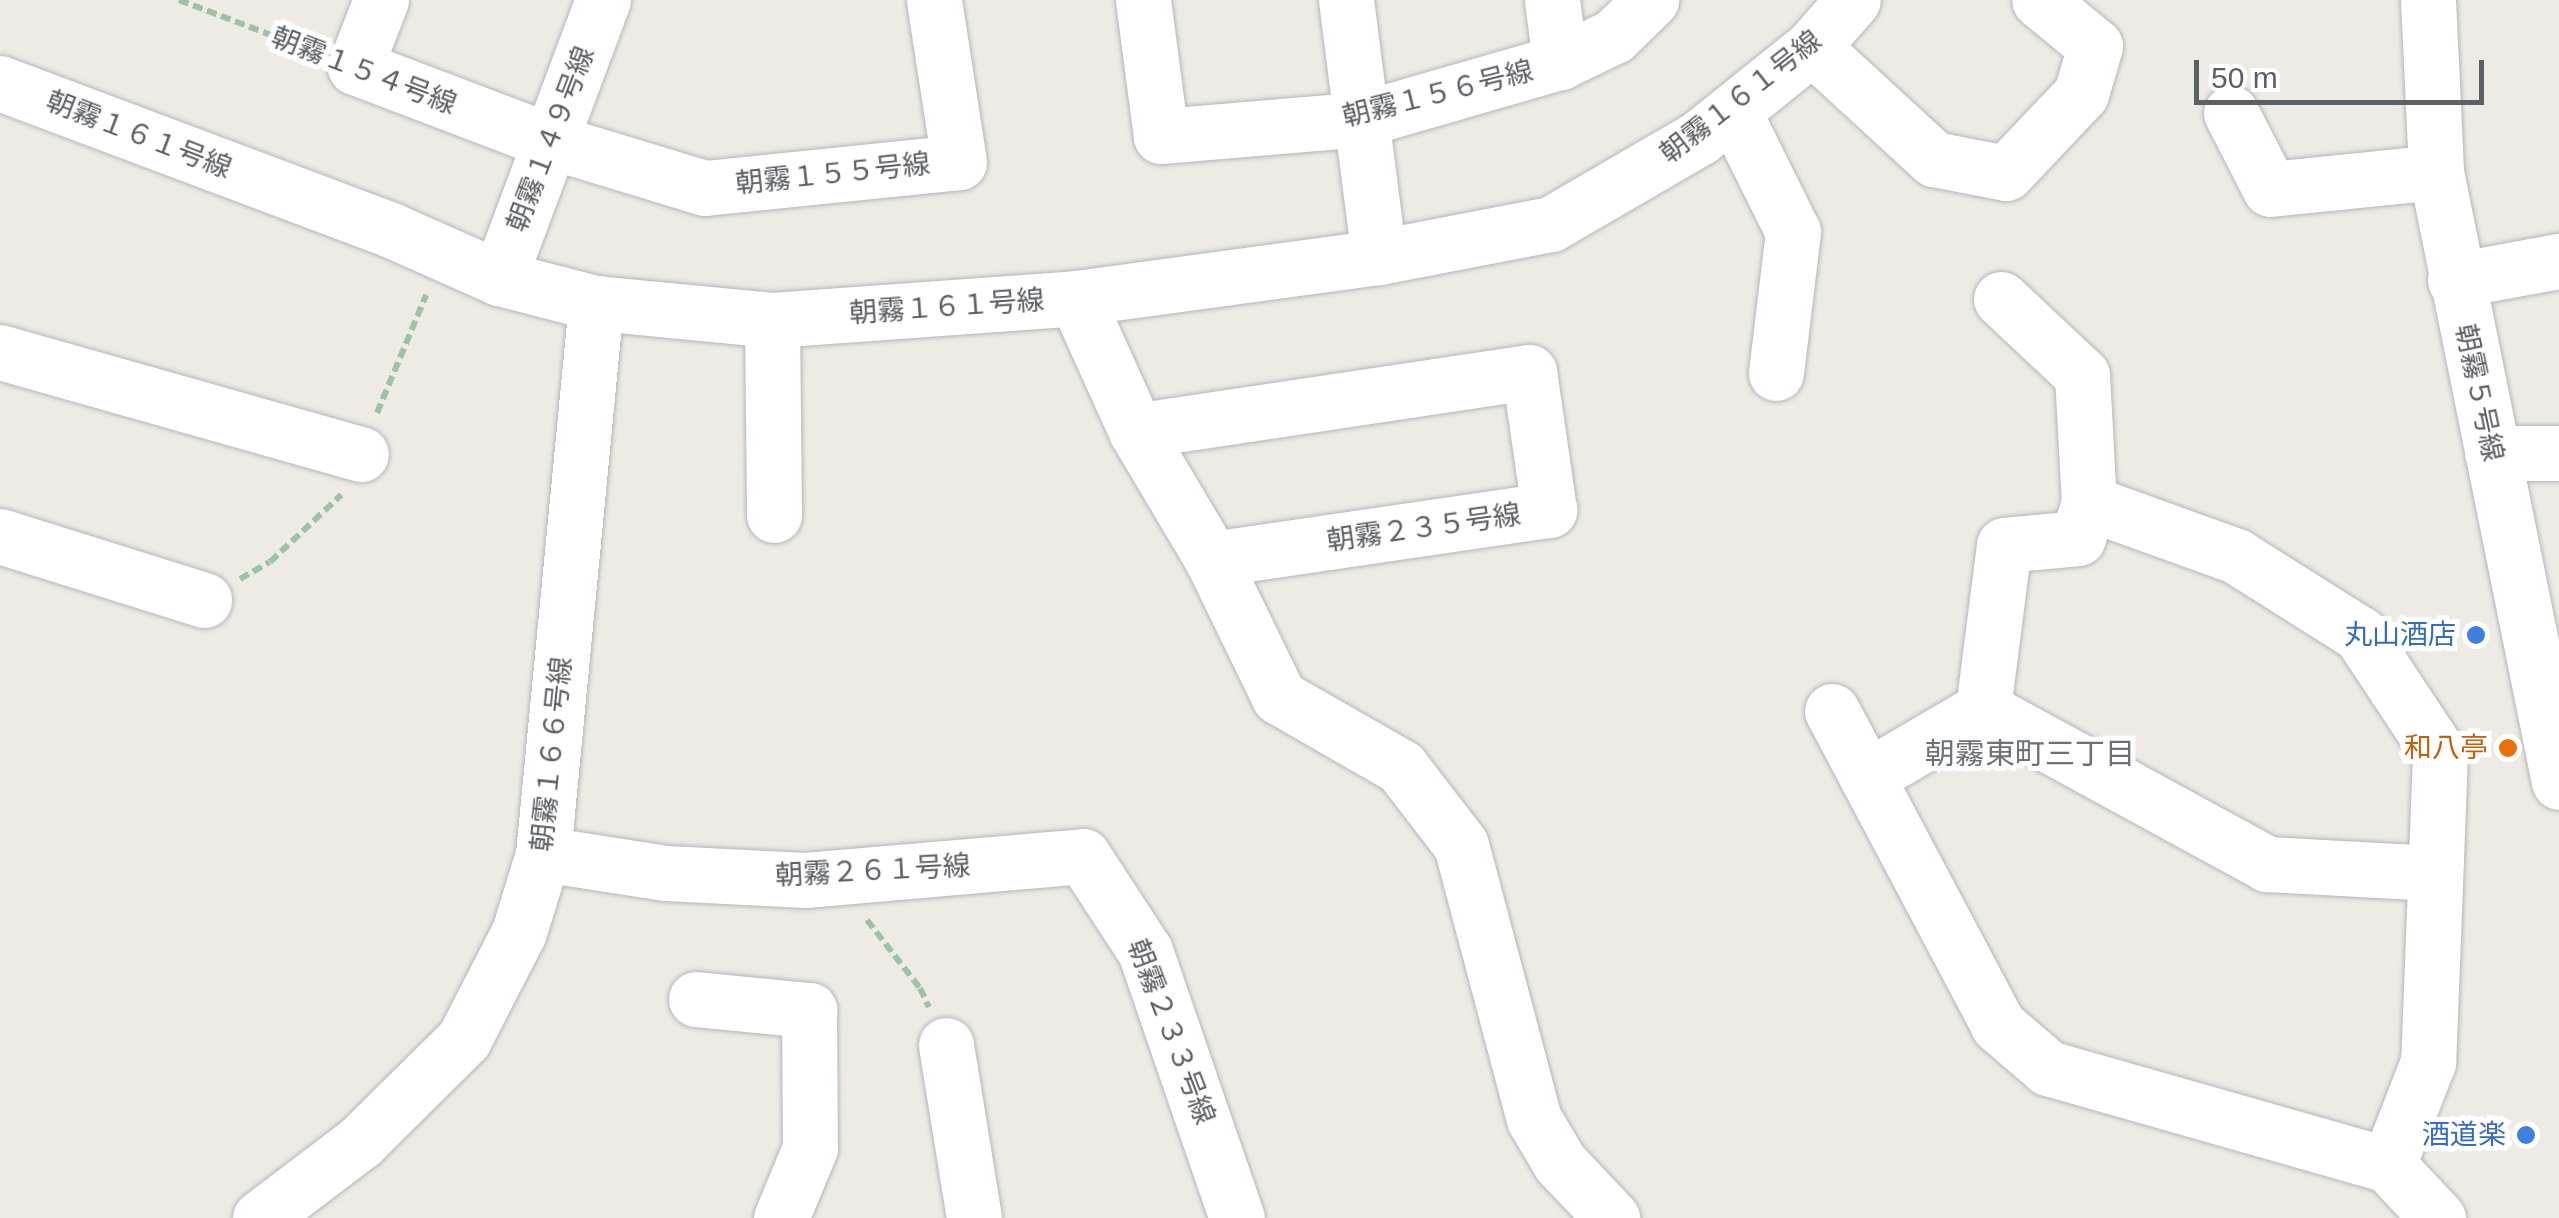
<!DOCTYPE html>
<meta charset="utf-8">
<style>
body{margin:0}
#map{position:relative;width:2559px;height:1218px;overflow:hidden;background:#edebe3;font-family:Helvetica,"Noto Sans JP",sans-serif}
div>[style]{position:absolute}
.path>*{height:6px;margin-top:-3px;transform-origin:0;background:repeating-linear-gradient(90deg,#9cc3a6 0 10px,transparent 0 15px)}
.roads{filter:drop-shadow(0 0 2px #b4b6ba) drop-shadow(0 0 2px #b4b6ba)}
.minor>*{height:55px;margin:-27.5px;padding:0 27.5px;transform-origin:27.5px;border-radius:27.5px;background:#fff}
.dots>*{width:28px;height:28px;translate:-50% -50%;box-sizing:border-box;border:5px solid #fff;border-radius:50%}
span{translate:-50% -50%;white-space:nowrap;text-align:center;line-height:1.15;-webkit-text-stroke:10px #fff;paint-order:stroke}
.street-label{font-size:28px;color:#5c5f63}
.shop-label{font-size:28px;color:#366cbe}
.right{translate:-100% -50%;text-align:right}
.food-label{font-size:28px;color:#c56008}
.neighbourhood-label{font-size:30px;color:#6d7175}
.scale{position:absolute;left:2194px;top:60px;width:290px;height:45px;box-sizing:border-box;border:5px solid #5c5f63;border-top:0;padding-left:12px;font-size:30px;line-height:35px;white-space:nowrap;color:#5c5f63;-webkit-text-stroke:8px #fff;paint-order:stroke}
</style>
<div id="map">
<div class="path">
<div style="left:179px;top:0;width:143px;rotate:20.8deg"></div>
<div style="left:377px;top:413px;width:128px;rotate:-67.4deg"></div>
<div style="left:240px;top:579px;width:34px;rotate:-30deg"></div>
<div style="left:270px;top:562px;width:98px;rotate:-43.3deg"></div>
<div style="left:867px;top:920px;width:86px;rotate:52.1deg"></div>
<div style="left:920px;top:988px;width:21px;rotate:65deg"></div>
</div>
<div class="roads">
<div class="minor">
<div style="left:381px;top:0;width:72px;rotate:111.2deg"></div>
<div style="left:355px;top:67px;width:209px;rotate:20.8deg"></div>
<div style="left:550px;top:141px;width:162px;rotate:16.9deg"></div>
<div style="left:705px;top:188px;width:255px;rotate:-5.8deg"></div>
<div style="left:959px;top:162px;width:164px;rotate:-98.8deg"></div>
<div style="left:1143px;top:0;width:137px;rotate:82.5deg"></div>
<div style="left:1161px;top:136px;width:202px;rotate:-4.8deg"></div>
<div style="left:1362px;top:119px;width:206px;rotate:-16.1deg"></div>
<div style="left:1560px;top:62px;width:60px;rotate:-25.7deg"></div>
<div style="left:1614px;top:36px;width:52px;rotate:-44.2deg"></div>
<div style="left:1346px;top:0;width:259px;rotate:82.7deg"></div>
<div style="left:1552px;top:0;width:63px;rotate:82.6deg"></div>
<div style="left:2428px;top:0;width:172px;rotate:87.3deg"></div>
<div style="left:2436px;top:172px;width:622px;rotate:78.6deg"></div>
<div style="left:1812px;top:47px;width:166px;rotate:42.6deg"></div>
<div style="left:1934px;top:159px;width:73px;rotate:11deg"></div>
<div style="left:2006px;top:173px;width:109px;rotate:-46.5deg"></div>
<div style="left:2081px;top:94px;width:50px;rotate:-73.7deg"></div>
<div style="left:2095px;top:46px;width:72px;rotate:-140.6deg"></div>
<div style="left:0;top:83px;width:418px;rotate:20.6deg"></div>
<div style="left:391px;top:230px;width:118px;rotate:24deg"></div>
<div style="left:499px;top:278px;width:100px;rotate:14.5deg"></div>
<div style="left:596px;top:303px;width:177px;rotate:5.5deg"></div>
<div style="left:772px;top:320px;width:305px;rotate:-4.1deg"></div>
<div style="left:1076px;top:298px;width:306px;rotate:-7.7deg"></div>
<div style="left:1379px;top:257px;width:175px;rotate:-10.9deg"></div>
<div style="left:1551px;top:224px;width:171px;rotate:-30.2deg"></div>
<div style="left:1699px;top:138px;width:145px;rotate:-38.8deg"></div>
<div style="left:1812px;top:47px;width:62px;rotate:-48.9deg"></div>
<div style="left:1733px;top:111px;width:135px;rotate:63.6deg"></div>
<div style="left:1793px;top:232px;width:142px;rotate:96.9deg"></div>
<div style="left:2231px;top:113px;width:85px;rotate:62.8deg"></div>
<div style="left:2270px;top:189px;width:167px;rotate:-5.8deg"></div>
<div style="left:499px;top:278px;width:297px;rotate:-69.5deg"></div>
<div style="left:2455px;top:280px;width:106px;rotate:-10.4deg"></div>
<div style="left:1076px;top:298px;width:146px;rotate:65.7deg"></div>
<div style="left:1136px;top:431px;width:149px;rotate:59.3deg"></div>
<div style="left:1212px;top:559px;width:341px;rotate:-8.3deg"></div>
<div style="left:1549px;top:510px;width:139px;rotate:-98.2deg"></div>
<div style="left:1529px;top:372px;width:397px;rotate:171.5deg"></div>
<div style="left:2001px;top:299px;width:111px;rotate:43.2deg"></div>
<div style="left:2082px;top:375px;width:128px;rotate:86.9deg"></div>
<div style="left:2089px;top:503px;width:156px;rotate:19.8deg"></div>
<div style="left:2236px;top:556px;width:146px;rotate:32.2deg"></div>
<div style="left:2360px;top:634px;width:145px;rotate:56.5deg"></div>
<div style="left:2440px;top:755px;width:307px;rotate:92.2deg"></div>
<div style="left:2428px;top:1062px;width:110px;rotate:111.2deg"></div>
<div style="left:772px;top:320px;width:195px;rotate:89.4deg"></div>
<div style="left:0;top:352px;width:375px;rotate:15.8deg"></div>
<div style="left:2492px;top:453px;width:67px"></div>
<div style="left:0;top:536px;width:214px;rotate:17.4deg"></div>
<div style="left:1212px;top:559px;width:153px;rotate:64.1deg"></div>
<div style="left:1279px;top:697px;width:141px;rotate:29.8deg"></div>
<div style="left:1401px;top:767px;width:98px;rotate:52.4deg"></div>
<div style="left:1461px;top:845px;width:284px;rotate:75.1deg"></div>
<div style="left:1534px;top:1119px;width:51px;rotate:59.4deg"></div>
<div style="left:1560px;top:1163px;width:76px;rotate:46.6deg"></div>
<div style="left:1983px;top:709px;width:324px;rotate:28.6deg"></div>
<div style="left:2267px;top:864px;width:167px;rotate:3.1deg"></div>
<div style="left:1832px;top:711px;width:355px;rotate:62.1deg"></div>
<div style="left:1998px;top:1025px;width:66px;rotate:40.7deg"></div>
<div style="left:2048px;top:1068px;width:354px;rotate:15.9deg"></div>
<div style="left:2388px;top:1165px;width:73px;rotate:46.7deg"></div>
<div style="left:1867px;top:777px;width:134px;rotate:-30.4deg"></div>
<div style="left:1983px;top:709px;width:165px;rotate:-82.7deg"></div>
<div style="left:2004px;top:545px;width:74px;rotate:-5.4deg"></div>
<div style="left:2078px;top:538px;width:37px;rotate:-73deg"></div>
<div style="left:543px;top:854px;width:124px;rotate:8.8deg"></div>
<div style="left:666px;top:873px;width:139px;rotate:2.9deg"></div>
<div style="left:805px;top:880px;width:279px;rotate:-4.9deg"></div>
<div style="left:1083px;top:856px;width:113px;rotate:56.9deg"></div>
<div style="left:1145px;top:951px;width:282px;rotate:71deg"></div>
<div style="left:696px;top:999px;width:114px;rotate:5.6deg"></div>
<div style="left:809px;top:1010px;width:138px;rotate:89.6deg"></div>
<div style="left:810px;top:1148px;width:76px;rotate:112.5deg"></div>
<div style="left:946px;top:1045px;width:175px;rotate:80.8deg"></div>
<div style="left:260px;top:1218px;width:126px;rotate:-37.2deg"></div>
<div style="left:360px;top:1142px;width:146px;rotate:-44.7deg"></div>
<div style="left:464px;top:1039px;width:120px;rotate:-62.8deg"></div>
<div style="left:519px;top:932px;width:82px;rotate:-72.9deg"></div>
<div style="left:543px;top:854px;width:554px;rotate:-84.51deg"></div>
</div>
</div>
<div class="dots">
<div style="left:2476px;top:635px;background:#3f7fe0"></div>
<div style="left:2508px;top:748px;background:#e8710a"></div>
<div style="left:2526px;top:1135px;background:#3f7fe0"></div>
</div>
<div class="street-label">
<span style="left:364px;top:71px;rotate:21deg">朝霧１５４号線</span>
<span style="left:1438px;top:94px;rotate:-14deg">朝霧１５６号線</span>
<span style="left:1741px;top:97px;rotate:-38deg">朝霧１６１号線</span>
<span style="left:139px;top:135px;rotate:21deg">朝霧１６１号線</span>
<span style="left:551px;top:139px;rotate:-69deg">朝霧１４９号線</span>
<span style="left:833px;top:174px;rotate:-6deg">朝霧１５５号線</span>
<span style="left:947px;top:307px;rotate:-4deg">朝霧１６１号線</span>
<span style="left:2479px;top:393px;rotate:78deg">朝霧５号線</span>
<span style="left:1424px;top:528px;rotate:-8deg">朝霧２３５号線</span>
<span style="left:552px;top:754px;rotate:-84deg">朝霧１６６号線</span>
<span style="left:873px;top:871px;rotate:-3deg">朝霧２６１号線</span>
<span style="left:1171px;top:1032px;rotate:69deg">朝霧２３３号線</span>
</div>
<div class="shop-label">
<span class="right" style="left:2456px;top:635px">丸山酒店</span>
<span class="right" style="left:2506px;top:1135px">酒道楽</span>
</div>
<div class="food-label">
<span class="right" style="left:2488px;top:748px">和八亭</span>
</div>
<div class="neighbourhood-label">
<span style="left:2030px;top:754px">朝霧東町三丁目</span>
</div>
<div class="scale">50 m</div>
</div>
